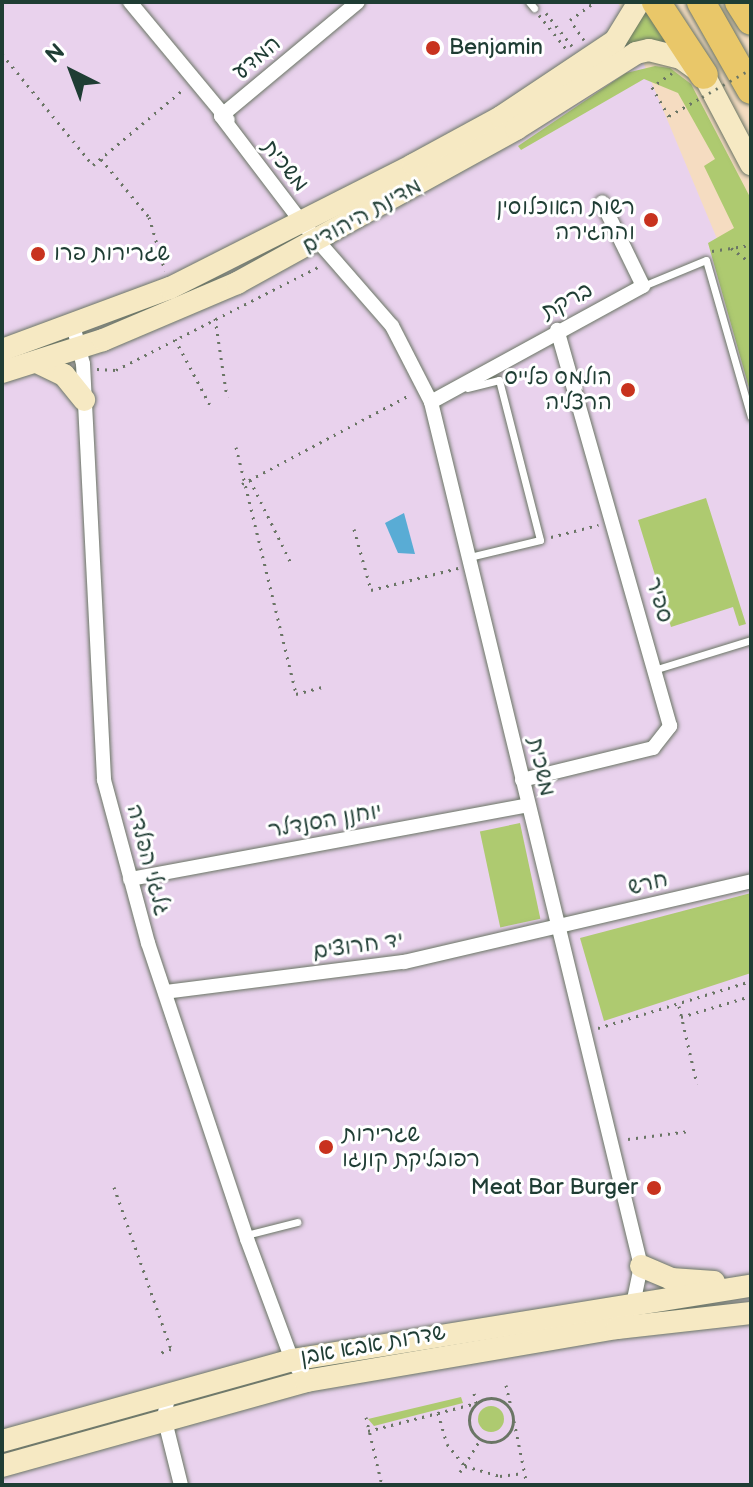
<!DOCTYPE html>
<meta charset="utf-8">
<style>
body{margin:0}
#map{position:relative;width:753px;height:1487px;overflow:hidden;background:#f5dcc1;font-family:"Balsamiq Sans","Playpen Sans Hebrew",sans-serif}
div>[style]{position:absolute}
.built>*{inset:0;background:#e9d2ed}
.green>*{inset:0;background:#aeca70;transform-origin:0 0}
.round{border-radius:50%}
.water>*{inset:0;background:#59acd5}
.path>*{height:3px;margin-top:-1.5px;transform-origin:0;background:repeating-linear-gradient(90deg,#6a7565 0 2px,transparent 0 8px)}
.path>.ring{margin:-1.5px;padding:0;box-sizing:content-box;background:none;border:3px solid #6a7565;border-radius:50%}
.roads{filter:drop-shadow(0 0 2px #6a7565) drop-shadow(0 0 2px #6a7565)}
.lane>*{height:7px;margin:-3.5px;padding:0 3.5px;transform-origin:3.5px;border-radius:3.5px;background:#fff}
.street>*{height:14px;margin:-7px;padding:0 7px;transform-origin:7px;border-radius:7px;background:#fff}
.secondary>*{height:22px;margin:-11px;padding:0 11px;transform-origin:11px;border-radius:11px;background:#f6e9c3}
.highway>*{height:28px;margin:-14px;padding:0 14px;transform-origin:14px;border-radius:14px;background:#e9c769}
.path-bridge>*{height:3px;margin-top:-1.5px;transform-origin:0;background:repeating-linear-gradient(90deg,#6a7565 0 2px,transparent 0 8px)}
.dots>*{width:22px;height:22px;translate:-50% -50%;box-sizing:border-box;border:4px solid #fff;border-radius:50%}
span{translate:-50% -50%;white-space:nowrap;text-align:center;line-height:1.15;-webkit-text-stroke:6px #fff;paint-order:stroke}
.poi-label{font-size:22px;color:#1f3d34}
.left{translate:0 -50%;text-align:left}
.right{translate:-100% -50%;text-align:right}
.street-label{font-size:22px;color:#1f3d34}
.frame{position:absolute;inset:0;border:4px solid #1f3d34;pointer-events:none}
.north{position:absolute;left:32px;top:32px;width:80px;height:80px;-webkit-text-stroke:6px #fff;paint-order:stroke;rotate:318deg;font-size:22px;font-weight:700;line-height:32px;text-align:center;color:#1f3d34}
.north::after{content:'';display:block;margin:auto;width:28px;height:36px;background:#1f3d34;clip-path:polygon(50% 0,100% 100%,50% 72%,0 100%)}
</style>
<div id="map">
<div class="built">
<div style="clip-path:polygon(2px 2px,618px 2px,751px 320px,751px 1485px,2px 1485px)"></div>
</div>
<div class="green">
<div style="clip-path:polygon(644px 9px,684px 54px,627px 50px,622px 44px)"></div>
<div style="clip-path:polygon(655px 66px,670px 68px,691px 84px,751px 199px,751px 395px,708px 243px,734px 228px,704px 166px,715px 159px,678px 93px,644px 79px,521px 150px,518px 146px,626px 73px)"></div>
<div style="clip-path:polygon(706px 498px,746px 624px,739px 626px,733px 607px,671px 627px,638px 520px)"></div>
<div style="left:520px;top:823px;width:98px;height:41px;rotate:78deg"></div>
<div style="clip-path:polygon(751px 893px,751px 973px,604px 1021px,580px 938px)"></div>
<div style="clip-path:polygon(461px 1397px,463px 1403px,374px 1426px,368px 1419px)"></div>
<div class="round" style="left:478px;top:1406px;width:26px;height:26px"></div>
</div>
<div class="water">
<div style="clip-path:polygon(404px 513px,415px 554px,398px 553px,385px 523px)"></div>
</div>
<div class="path">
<div style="left:546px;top:13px;width:42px;rotate:51.8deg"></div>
<div style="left:539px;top:15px;width:45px;rotate:51.3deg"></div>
<div style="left:584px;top:40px;width:24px;rotate:-125deg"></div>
<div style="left:570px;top:20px;width:31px;rotate:-36deg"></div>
<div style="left:2px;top:54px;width:144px;rotate:50.7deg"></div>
<div style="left:93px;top:165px;width:119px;rotate:-39.9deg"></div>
<div style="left:672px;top:73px;width:24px;rotate:145deg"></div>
<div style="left:652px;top:87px;width:34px;rotate:60deg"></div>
<div style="left:669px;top:116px;width:34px;rotate:-30deg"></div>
<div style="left:101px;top:159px;width:75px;rotate:50.4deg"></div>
<div style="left:149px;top:217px;width:56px;rotate:73.5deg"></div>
<div style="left:731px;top:248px;width:25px;rotate:37deg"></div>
<div style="left:712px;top:251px;width:39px;rotate:-9deg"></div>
<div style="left:215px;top:318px;width:80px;rotate:81.4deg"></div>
<div style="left:175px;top:339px;width:75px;rotate:62.1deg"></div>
<div style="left:97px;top:369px;width:19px;rotate:3deg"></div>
<div style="left:116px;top:370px;width:229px;rotate:-27deg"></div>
<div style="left:236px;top:447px;width:254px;rotate:76.3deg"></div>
<div style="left:296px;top:694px;width:31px;rotate:-15deg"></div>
<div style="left:250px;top:480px;width:93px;rotate:63.7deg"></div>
<div style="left:242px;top:484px;width:191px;rotate:-28deg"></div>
<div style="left:354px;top:529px;width:63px;rotate:74.4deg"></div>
<div style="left:371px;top:590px;width:90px;rotate:-14.2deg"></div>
<div style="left:551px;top:537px;width:49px;rotate:-14.3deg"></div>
<div style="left:679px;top:1006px;width:80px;rotate:77deg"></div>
<div style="left:681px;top:1017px;width:73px;rotate:-16.7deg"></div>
<div style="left:598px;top:1028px;width:160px;rotate:-17.1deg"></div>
<div style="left:628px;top:1139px;width:62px;rotate:-7.5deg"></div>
<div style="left:114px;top:1187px;width:172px;rotate:70.6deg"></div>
<div style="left:171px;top:1349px;width:12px;rotate:160deg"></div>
<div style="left:506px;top:1385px;width:22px;rotate:77deg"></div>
<div class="ring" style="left:469px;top:1398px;width:41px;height:41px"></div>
<div style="left:438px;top:1413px;width:32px;rotate:74deg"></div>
<div style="left:447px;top:1444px;width:28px;rotate:51deg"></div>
<div style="left:465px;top:1466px;width:36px;rotate:16deg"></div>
<div style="left:500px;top:1476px;width:24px;rotate:-7deg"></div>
<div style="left:366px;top:1417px;width:70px;rotate:76.8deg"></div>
<div style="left:514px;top:1421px;width:60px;rotate:78.5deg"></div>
<div style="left:368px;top:1431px;width:112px;rotate:-14.5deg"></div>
<div style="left:476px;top:1403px;width:10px;rotate:-101deg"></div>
<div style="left:460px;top:1472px;width:39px;rotate:-58deg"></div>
</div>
<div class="roads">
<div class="lane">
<div style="left:529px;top:2px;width:8px;rotate:50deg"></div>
<div style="left:643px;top:286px;width:68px;rotate:-22.4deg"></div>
<div style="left:706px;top:260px;width:163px;rotate:74deg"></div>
<div style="left:467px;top:388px;width:33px;rotate:-14deg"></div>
<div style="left:499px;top:380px;width:165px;rotate:75.6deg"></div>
<div style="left:540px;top:540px;width:73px;rotate:166.5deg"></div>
<div style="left:657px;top:669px;width:98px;rotate:-17.1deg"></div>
<div style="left:246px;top:1235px;width:53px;rotate:-14.3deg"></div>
</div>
<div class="street">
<div style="left:130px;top:2px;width:153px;rotate:50.3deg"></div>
<div style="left:221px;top:116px;width:136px;rotate:52.8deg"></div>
<div style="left:303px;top:224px;width:135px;rotate:48.9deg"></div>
<div style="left:392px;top:326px;width:85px;rotate:62.8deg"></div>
<div style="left:431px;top:402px;width:889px;rotate:76.34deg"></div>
<div style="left:641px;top:1266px;width:44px;rotate:101.8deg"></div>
<div style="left:221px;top:116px;width:178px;rotate:-39.8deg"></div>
<div style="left:73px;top:325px;width:40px;rotate:75.6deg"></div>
<div style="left:83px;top:364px;width:417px;rotate:87.1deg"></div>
<div style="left:104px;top:780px;width:169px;rotate:74.9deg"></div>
<div style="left:148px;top:943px;width:312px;rotate:71.5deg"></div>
<div style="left:247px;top:1239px;width:129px;rotate:69.6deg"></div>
<div style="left:292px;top:1360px;width:25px;rotate:56deg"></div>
<div style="left:431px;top:402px;width:242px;rotate:-28.7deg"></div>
<div style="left:643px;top:286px;width:93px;rotate:-116deg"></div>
<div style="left:522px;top:780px;width:135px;rotate:-13.7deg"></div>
<div style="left:653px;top:748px;width:28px;rotate:-52deg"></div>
<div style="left:670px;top:726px;width:412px;rotate:-105.9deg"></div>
<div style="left:130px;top:879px;width:405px;rotate:-10.5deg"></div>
<div style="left:165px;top:992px;width:241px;rotate:-7.2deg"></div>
<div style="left:404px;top:962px;width:356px;rotate:-13.1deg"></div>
<div style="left:169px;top:1392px;width:25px;rotate:101deg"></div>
<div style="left:164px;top:1417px;width:70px;rotate:76deg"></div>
</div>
<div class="secondary">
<div style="left:2px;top:350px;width:179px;rotate:-20.3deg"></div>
<div style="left:170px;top:288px;width:272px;rotate:-26.8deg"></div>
<div style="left:413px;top:165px;width:100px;rotate:-28.6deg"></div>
<div style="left:501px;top:117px;width:137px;rotate:-33.7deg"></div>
<div style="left:615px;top:41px;width:46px;rotate:-58.4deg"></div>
<div style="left:37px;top:362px;width:30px;rotate:26deg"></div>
<div style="left:64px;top:375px;width:32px;rotate:51deg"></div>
<div style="left:2px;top:372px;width:106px;rotate:-17.6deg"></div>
<div style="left:103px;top:340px;width:146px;rotate:-23deg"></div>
<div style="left:237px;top:283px;width:319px;rotate:-28.9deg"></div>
<div style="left:516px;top:129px;width:142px;rotate:-32.3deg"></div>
<div style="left:636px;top:53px;width:13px;rotate:-13deg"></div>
<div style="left:649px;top:50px;width:33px;rotate:14deg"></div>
<div style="left:681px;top:58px;width:29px;rotate:36deg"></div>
<div style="left:704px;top:75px;width:101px;rotate:62.2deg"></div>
<div style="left:641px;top:1266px;width:33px;rotate:23deg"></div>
<div style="left:671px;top:1279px;width:43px;rotate:4deg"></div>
<div style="left:2px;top:1441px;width:301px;rotate:-15.6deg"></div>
<div style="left:292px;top:1360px;width:465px;rotate:-9.2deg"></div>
<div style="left:2px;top:1466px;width:316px;rotate:-15.6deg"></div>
<div style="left:306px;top:1381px;width:315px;rotate:-9.7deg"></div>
<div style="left:617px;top:1328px;width:135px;rotate:-6.4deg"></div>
</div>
<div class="highway">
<div style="left:656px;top:2px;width:87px;rotate:56.7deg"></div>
<div style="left:701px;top:2px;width:101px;rotate:60.4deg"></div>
<div style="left:739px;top:2px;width:22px;rotate:58deg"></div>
</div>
</div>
<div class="path-bridge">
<div style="left:702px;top:97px;width:56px;rotate:-29.7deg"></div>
</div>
<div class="dots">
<div style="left:433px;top:48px;background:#c8321e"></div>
<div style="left:651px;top:220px;background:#c8321e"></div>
<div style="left:38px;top:254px;background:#c8321e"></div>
<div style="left:628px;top:390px;background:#c8321e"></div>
<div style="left:326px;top:1147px;background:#c8321e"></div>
<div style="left:654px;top:1188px;background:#c8321e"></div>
</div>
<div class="poi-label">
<span class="left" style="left:449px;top:48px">Benjamin</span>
<span class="right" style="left:635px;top:220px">רשות האוכלוסין<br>וההגירה</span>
<span class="left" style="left:54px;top:254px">שגרירות פרו</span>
<span class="right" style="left:612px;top:390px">הולמס פלייס<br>הרצליה</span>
<span class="left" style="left:342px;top:1147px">שגרירות<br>רפובליקת קונגו</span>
<span class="right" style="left:638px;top:1188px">Meat Bar Burger</span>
</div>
<div class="street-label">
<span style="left:257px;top:58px;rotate:-40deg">המדע</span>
<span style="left:285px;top:166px;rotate:51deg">משכית</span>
<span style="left:362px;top:216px;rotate:-29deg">מדינת היהודים</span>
<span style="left:567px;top:301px;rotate:-28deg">ברקת</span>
<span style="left:659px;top:600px;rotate:73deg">ספיר</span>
<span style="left:541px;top:767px;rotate:77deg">משכית</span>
<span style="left:325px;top:821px;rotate:-10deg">יוחנן הסנדלר</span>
<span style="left:148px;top:860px;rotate:75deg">גלגלי הפלדה</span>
<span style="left:648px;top:884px;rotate:-14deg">חרש</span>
<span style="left:358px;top:946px;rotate:-8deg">יד חרוצים</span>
<span style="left:373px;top:1345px;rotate:-10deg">שדרות אבא אבן</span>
</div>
<div class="frame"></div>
<div class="north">N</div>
</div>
